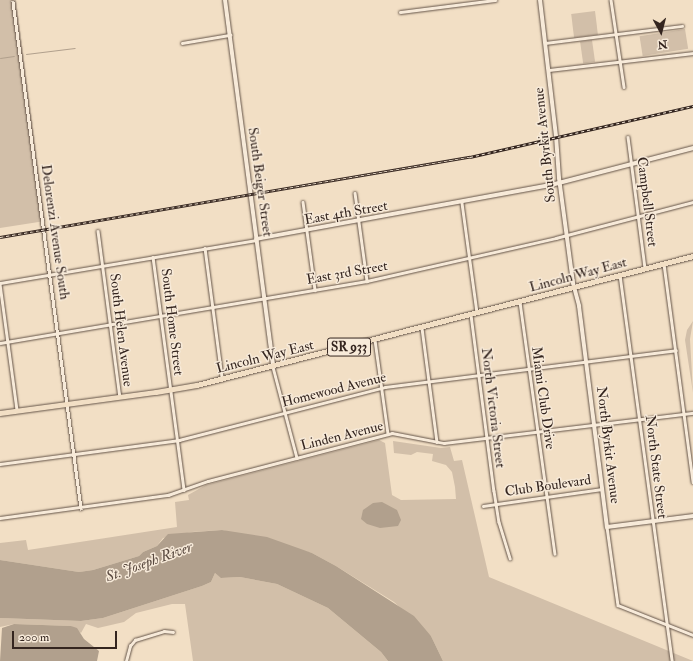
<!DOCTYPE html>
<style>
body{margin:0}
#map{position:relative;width:693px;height:661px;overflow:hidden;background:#f2dfc5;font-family:"IM FELL Double Pica",serif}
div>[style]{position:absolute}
.green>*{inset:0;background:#d2bfa9;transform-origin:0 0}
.water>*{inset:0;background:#b1a08d}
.stream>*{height:1px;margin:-0.5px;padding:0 0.5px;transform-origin:0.5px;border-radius:0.5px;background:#b1a08d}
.roads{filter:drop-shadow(0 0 1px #645448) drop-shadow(0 0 1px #645448)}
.street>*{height:2.5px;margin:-1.25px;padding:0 1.25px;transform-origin:1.25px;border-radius:1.25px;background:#f7ead9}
.secondary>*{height:4px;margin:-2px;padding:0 2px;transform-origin:2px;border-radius:2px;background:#f7ead9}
.primary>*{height:4.5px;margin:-2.25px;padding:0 2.25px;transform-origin:2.25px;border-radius:2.25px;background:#f2dfc5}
.rail>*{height:2.5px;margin-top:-1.25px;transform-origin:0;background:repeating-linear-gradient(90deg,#f7ead9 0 3px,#34251f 0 6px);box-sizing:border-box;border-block:1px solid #34251f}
span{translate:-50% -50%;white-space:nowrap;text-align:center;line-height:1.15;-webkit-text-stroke:3px #f7ead9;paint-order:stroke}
.shield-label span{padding:1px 3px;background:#f7ead9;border:1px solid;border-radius:3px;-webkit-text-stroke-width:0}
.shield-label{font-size:13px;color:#34251f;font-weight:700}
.street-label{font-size:14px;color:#34251f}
.water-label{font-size:15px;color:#5a4a40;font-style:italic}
.north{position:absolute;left:641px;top:12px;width:40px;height:40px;-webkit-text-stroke:3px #f7ead9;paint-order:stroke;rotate:173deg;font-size:11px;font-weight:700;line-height:16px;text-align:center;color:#34251f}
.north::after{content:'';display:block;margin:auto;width:14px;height:18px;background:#34251f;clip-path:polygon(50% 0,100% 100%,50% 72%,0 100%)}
.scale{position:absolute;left:12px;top:631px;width:105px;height:18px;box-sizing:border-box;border:2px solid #34251f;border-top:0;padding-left:5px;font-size:12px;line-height:14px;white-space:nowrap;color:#34251f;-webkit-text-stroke:3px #f7ead9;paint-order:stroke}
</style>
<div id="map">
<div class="green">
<div style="clip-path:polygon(0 0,16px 0,45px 221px,0 228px)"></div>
<div style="left:595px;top:11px;width:24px;height:24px;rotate:83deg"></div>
<div style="left:685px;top:29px;width:20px;height:46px;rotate:81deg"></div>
<div style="left:592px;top:40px;width:22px;height:12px;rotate:82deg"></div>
<div style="clip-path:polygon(693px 321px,690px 339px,693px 393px,685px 340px,687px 330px)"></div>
<div style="clip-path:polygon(379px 440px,385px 443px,392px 495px,401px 500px,456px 499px,455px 487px,452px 472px,446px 465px,432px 461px,433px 454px,417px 452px,411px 455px,394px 453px,393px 441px,441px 448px,450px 447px,454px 461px,462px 460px,489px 577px,693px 661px,443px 661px,431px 636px,394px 602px,336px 566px,312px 553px,222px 530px,192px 532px,163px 538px,157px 546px,143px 552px,139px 556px,93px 570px,79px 572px,0 560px,0 543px,26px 540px,28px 550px,177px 527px,175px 502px,189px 500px,188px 495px,206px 485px)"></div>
<div style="clip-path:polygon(215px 573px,222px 578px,240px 577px,277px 584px,328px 608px,381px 652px,388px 661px,193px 661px,185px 604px,172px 604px,136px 613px,124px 622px,98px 628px,86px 624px,81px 633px,71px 626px,14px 624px,0 627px,0 618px,81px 621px,103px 618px,202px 586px,211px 582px)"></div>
</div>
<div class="water">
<div style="clip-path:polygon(382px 502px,397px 510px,401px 520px,398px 526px,380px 528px,367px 524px,361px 519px,363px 510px,373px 503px)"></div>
<div style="clip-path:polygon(222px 530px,267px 537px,312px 553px,336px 566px,414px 616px,431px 636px,443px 661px,388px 661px,381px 652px,328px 608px,277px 584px,240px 577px,221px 578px,215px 573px,211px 582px,202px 586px,103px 618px,81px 621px,0 618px,0 560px,79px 572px,93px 570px,139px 556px,143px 552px,157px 546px,168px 534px)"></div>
<div style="clip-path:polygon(14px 624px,71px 626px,77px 628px,84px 639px,99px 651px,97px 661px,0 661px,2px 628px)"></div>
</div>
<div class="stream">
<div style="left:26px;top:54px;width:49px;rotate:-7deg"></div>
<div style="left:0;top:58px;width:14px;rotate:-8deg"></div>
</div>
<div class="roads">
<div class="street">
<div style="left:611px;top:0;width:88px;rotate:81.5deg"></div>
<div style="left:13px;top:2px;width:511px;rotate:82.35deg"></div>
<div style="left:400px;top:12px;width:96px;rotate:-7.2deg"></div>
<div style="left:182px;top:43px;width:49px;rotate:-9.5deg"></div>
<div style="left:545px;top:43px;width:138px;rotate:-7.1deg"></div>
<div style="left:549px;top:70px;width:145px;rotate:-6.7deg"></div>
<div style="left:628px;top:137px;width:132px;rotate:82.6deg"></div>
<div style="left:355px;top:193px;width:89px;rotate:82.2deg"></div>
<div style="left:303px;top:202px;width:89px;rotate:82.2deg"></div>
<div style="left:462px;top:203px;width:111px;rotate:82.2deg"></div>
<div style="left:98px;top:231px;width:167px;rotate:82.5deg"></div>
<div style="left:205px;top:248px;width:131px;rotate:82.5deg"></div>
<div style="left:153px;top:257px;width:235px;rotate:82.4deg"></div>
<div style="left:664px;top:264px;width:220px;rotate:82.4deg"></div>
<div style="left:620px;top:275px;width:389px;rotate:82.3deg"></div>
<div style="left:0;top:283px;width:260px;rotate:-9.5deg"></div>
<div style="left:0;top:284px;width:127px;rotate:82.3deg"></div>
<div style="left:520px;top:302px;width:254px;rotate:82.1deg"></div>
<div style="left:471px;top:315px;width:177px;rotate:82.6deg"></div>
<div style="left:494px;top:491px;width:31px;rotate:81deg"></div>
<div style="left:499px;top:522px;width:38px;rotate:73deg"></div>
<div style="left:422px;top:328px;width:115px;rotate:82.5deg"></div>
<div style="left:375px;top:340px;width:95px;rotate:82.1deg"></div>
<div style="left:0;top:343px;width:372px;rotate:-9.6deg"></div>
<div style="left:367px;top:281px;width:194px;rotate:-12.8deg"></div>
<div style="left:556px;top:238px;width:142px;rotate:-14.7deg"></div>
<div style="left:273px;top:367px;width:94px;rotate:75.2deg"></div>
<div style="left:0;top:464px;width:181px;rotate:-7.6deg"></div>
<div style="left:179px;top:440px;width:213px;rotate:-14.4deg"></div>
<div style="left:385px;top:387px;width:293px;rotate:-7.2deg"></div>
<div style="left:483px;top:506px;width:120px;rotate:-8.1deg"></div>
<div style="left:0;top:518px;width:170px;rotate:-7.8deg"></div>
<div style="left:168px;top:495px;width:42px;rotate:-19.3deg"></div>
<div style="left:208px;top:481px;width:190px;rotate:-14.6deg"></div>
<div style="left:392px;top:433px;width:53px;rotate:10.9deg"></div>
<div style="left:444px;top:443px;width:251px;rotate:-6.9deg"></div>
<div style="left:607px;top:527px;width:79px;rotate:82deg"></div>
<div style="left:618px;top:605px;width:81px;rotate:21.8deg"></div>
<div style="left:126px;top:661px;width:16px;rotate:-75deg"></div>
<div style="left:130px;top:646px;width:8px;rotate:-50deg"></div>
<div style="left:135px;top:640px;width:30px;rotate:-17deg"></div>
<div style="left:164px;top:631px;width:9px;rotate:6deg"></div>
</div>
<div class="secondary">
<div style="left:225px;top:0;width:370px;rotate:82.5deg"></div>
<div style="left:540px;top:0;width:137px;rotate:83.3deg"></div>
<div style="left:556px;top:136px;width:42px;rotate:85.9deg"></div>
<div style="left:559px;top:178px;width:106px;rotate:82.4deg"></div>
<div style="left:573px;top:283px;width:24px;rotate:75deg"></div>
<div style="left:579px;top:306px;width:223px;rotate:82.8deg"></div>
<div style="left:607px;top:527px;width:87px;rotate:-7.3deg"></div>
<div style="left:256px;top:239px;width:300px;rotate:-10.4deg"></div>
<div style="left:551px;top:185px;width:147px;rotate:-14.6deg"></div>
</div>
<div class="primary">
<div style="left:0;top:413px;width:157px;rotate:-7.7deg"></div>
<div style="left:156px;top:392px;width:42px;rotate:-9.7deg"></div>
<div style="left:197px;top:385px;width:513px;rotate:-14.58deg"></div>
</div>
</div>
<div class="rail">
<div style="left:0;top:237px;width:477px;rotate:-9.7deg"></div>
<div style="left:470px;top:157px;width:229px;rotate:-12.9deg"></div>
</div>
<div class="shield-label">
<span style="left:349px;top:347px">SR 933</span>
</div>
<div class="street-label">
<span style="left:545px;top:145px;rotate:-96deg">South Byrkit Avenue</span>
<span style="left:260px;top:182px;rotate:82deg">South Beiger Street</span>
<span style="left:647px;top:202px;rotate:83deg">Campbell Street</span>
<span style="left:346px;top:213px;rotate:-10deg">East 4th Street</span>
<span style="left:55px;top:232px;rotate:82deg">Delorenzi Avenue South</span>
<span style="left:347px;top:273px;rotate:-10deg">East 3rd Street</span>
<span style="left:578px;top:275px;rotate:-15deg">Lincoln Way East</span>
<span style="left:172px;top:322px;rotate:83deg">South Home Street</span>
<span style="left:121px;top:330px;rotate:83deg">South Helen Avenue</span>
<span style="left:265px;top:357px;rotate:-14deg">Lincoln Way East</span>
<span style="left:334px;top:390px;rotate:-14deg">Homewood Avenue</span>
<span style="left:543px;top:398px;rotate:82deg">Miami Club Drive</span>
<span style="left:493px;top:408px;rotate:83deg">North Victoria Street</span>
<span style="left:342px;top:436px;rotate:-14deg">Linden Avenue</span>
<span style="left:608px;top:445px;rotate:83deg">North Byrkit Avenue</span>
<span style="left:656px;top:467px;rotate:83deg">North State Street</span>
<span style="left:548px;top:486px;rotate:-8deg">Club Boulevard</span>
</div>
<div class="water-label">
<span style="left:149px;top:562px;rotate:-20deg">St. Joseph River</span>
</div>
<div class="north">N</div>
<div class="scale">200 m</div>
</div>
